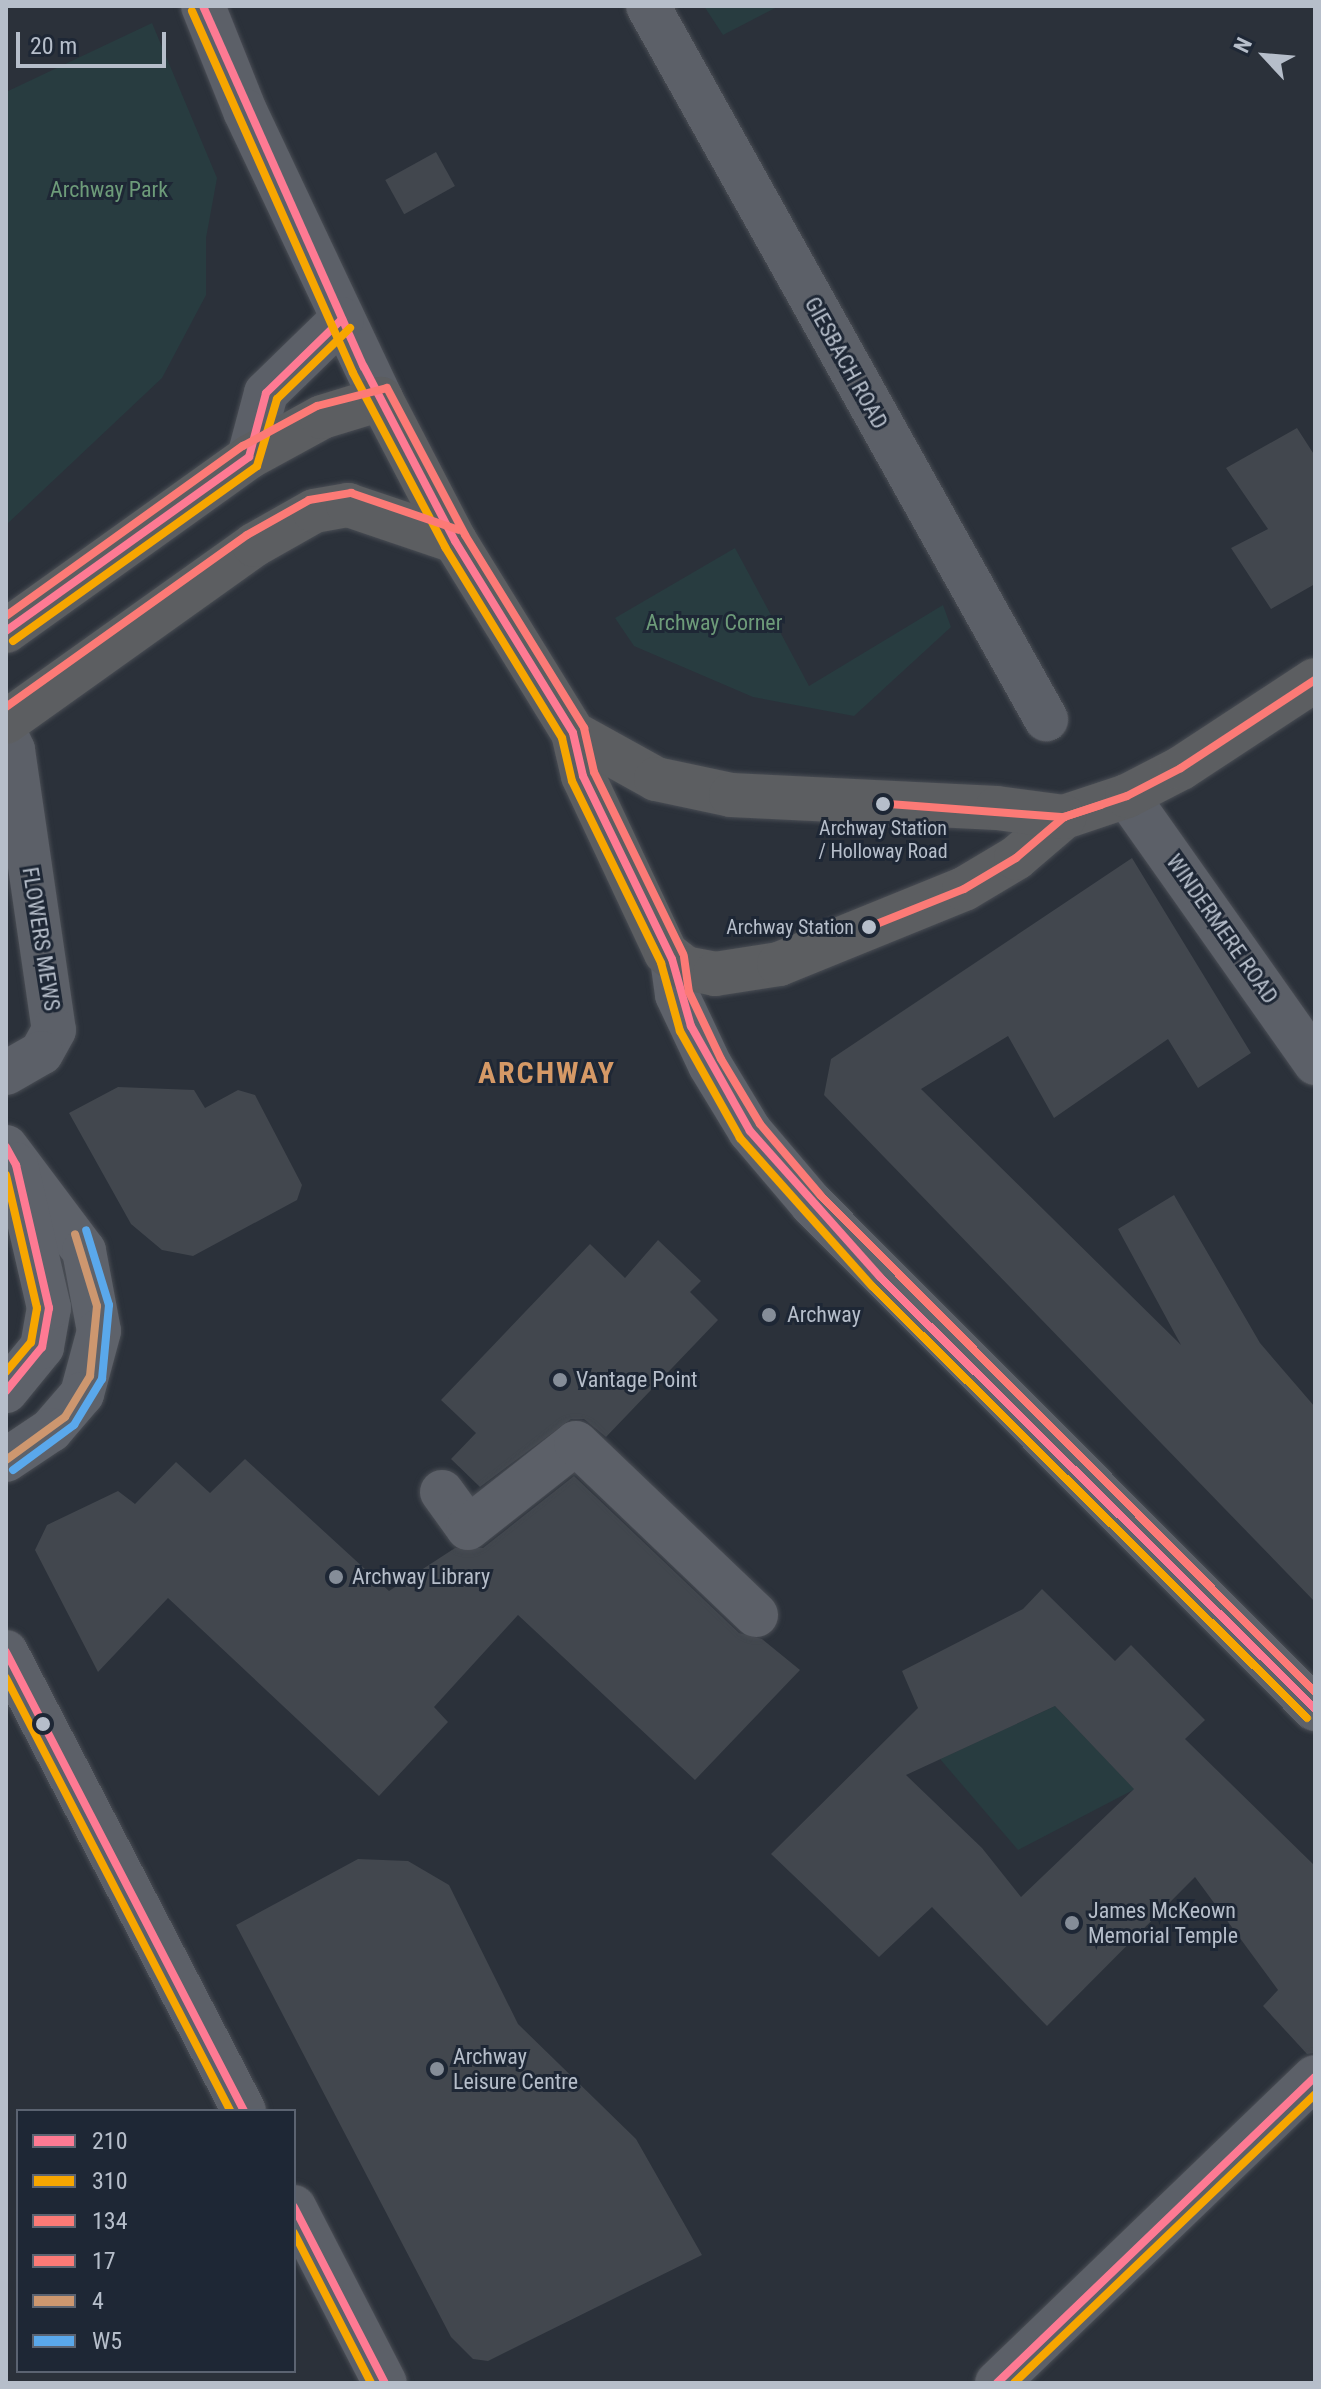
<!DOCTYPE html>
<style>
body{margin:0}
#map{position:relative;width:1321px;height:2389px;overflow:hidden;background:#2b313a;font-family:"Roboto Condensed",sans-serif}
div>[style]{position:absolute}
.green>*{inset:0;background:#283c40}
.building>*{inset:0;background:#42474e;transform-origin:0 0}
.roads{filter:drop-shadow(0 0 2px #494d54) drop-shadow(0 0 2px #494d54)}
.minor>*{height:44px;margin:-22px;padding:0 22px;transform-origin:22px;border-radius:22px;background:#5c6068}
.major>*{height:44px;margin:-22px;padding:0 22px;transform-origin:22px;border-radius:22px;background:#5e626a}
.highway>*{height:44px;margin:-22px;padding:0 22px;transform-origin:22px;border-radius:22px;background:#5c5e61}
.bus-1>*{height:8px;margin:-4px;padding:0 4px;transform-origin:4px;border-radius:4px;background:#fe7a93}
.bus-2>*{height:8px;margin:-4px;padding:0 4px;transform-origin:4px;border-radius:4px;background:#f7a600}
.bus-3>*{height:8px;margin:-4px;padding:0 4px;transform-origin:4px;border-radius:4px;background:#fc7a76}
.bus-4>*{height:8px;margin:-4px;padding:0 4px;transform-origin:4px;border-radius:4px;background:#fc7a76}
.bus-5>*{height:8px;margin:-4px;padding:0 4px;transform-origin:4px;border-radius:4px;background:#cd976f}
.bus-6>*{height:8px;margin:-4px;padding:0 4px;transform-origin:4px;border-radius:4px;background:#5aa8eb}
.dots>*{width:22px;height:22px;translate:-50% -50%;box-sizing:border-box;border:4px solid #1e2735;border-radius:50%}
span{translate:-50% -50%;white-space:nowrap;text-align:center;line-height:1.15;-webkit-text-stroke:6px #1e2735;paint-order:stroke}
.bus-label{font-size:20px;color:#b6beca}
.right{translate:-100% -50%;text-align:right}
.park-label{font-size:22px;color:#6d9b79}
.street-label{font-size:22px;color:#b6beca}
.poi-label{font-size:22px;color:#b6beca}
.left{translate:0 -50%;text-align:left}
.district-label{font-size:30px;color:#d59966;font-weight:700;letter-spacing:2px}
.frame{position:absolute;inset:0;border:8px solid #b6beca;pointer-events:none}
.legend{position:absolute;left:16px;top:2109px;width:280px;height:264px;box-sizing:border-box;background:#1e2735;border:2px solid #5b6371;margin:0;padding:10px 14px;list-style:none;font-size:24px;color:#b6beca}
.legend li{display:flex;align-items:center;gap:16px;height:40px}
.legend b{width:40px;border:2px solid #5b6371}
.north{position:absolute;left:1225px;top:16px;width:80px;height:80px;-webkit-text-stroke:6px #1e2735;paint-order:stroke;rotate:296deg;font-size:22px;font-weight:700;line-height:32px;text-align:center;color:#b6beca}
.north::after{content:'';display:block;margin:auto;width:28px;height:36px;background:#b6beca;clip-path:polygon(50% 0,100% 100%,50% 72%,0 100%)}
.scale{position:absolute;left:16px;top:32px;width:150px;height:36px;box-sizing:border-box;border:4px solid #b6beca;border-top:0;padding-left:10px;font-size:24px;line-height:28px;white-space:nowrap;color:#b6beca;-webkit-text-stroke:6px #1e2735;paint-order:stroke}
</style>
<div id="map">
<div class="green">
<div style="clip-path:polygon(704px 6px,779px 6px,723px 35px)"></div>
<div style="clip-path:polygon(152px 23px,217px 178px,206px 238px,206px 295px,162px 378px,6px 525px,6px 92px)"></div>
<div style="clip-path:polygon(735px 548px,809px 686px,943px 605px,951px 627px,854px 716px,753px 697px,634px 646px,615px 618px)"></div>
<div style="clip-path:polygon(1055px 1706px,1135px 1789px,1018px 1850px,940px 1759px)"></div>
</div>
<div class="building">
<div style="left:436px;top:152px;width:39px;height:58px;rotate:61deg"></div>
<div style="clip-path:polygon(1297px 428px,1315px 456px,1315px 584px,1271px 609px,1231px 548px,1268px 529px,1226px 468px)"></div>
<div style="clip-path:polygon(1132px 858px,1251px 1053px,1198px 1088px,1168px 1039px,1054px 1118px,1008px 1036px,921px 1089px,1181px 1345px,1118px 1229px,1174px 1195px,1260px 1343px,1315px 1407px,1315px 1602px,824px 1095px,831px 1059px)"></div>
<div style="clip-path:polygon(118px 1087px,194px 1090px,205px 1108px,238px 1090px,255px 1095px,302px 1185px,297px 1200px,193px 1256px,162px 1250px,131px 1224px,69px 1113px)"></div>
<div style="clip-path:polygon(658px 1240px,701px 1281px,690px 1292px,718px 1320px,606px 1437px,584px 1419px,571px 1419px,480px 1487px,451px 1459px,476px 1433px,441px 1400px,590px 1244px,625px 1278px)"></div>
<div style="clip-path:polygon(245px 1459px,389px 1591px,455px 1548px,483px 1548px,574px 1476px,739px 1633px,762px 1639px,800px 1670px,695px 1780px,518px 1615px,434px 1707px,448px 1722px,379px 1796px,168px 1598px,98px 1672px,35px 1550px,47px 1525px,118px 1491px,135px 1504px,176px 1462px,210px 1493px)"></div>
<div style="clip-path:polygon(evenodd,1042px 1589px,1115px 1661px,1131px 1645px,1205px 1720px,1185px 1739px,1315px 1866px,1315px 2053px,1307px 2054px,1263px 2006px,1278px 1990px,1195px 1877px,1047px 2026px,932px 1907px,879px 1957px,771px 1854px,918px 1708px,902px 1671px,1023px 1609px,1042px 1589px,1055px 1706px,1134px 1789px,1021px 1897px,982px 1848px,906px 1775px,1055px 1706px)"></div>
<div style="clip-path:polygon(358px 1859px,408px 1861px,449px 1885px,518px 2024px,636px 2139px,702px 2255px,488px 2361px,473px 2359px,451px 2337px,236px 1925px)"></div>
</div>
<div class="roads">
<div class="minor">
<div style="left:203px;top:6px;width:113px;rotate:68.2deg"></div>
<div style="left:245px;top:111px;width:318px;rotate:64.7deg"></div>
<div style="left:648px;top:6px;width:817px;rotate:60.83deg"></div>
<div style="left:249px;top:457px;width:66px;rotate:-75.1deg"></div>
<div style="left:266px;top:393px;width:106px;rotate:-44.2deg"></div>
<div style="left:6px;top:735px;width:17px;rotate:65deg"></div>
<div style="left:13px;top:750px;width:283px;rotate:81.7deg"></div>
<div style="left:54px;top:1030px;width:26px;rotate:119deg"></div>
<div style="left:41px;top:1053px;width:40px;rotate:150.3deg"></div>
<div style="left:1127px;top:796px;width:327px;rotate:54.8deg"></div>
<div style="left:442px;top:1492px;width:44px;rotate:54.2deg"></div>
<div style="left:468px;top:1528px;width:137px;rotate:-38.2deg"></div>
<div style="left:576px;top:1443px;width:249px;rotate:43.7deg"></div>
<div style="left:6px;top:1652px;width:517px;rotate:62.59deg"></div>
<div style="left:294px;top:2207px;width:198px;rotate:62.7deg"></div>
<div style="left:997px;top:2383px;width:441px;rotate:-43.9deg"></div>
</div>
<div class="major">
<div style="left:672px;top:959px;width:36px;rotate:82deg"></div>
<div style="left:677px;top:995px;width:77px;rotate:64.8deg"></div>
<div style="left:710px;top:1065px;width:77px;rotate:58.8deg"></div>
<div style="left:750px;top:1131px;width:96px;rotate:49.7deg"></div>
<div style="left:812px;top:1204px;width:713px;rotate:45.11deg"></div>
<div style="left:6px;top:1147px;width:130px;rotate:53.1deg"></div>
<div style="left:84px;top:1251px;width:81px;rotate:79.4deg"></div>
<div style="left:99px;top:1331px;width:65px;rotate:105.1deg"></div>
<div style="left:82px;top:1394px;width:48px;rotate:130.7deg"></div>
<div style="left:51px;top:1430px;width:54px;rotate:146.3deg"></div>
<div style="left:6px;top:1391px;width:57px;rotate:-50.7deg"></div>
<div style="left:42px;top:1347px;width:40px;rotate:-80deg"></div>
<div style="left:49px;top:1308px;width:147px;rotate:-103deg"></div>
</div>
<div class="highway">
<div style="left:6px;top:631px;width:299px;rotate:-35.6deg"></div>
<div style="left:249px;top:457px;width:83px;rotate:-28.7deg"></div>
<div style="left:322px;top:417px;width:62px;rotate:-17deg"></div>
<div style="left:381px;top:399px;width:160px;rotate:62.5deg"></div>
<div style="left:455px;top:541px;width:225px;rotate:58.4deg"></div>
<div style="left:573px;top:733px;width:44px;rotate:76.9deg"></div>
<div style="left:583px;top:776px;width:195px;rotate:64.9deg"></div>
<div style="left:666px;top:953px;width:24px;rotate:38deg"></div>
<div style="left:685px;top:968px;width:31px;rotate:11deg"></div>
<div style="left:715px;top:974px;width:65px;rotate:-8.9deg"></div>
<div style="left:779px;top:964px;width:200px;rotate:-22.1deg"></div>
<div style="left:964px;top:889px;width:61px;rotate:-30.8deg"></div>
<div style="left:1016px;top:858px;width:63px;rotate:-40.5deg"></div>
<div style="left:1064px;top:817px;width:66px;rotate:-18.4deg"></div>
<div style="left:1127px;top:796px;width:61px;rotate:-27.4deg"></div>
<div style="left:1181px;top:768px;width:160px;rotate:-33.3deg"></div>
<div style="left:6px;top:722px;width:305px;rotate:-35.5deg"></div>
<div style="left:254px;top:545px;width:69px;rotate:-29.5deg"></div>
<div style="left:314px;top:511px;width:35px;rotate:-10deg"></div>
<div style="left:348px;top:505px;width:113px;rotate:18.6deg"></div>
<div style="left:573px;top:733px;width:95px;rotate:29deg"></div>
<div style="left:656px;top:779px;width:77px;rotate:12deg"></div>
<div style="left:731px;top:795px;width:266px;rotate:2.8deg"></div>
<div style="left:997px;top:808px;width:68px;rotate:7.7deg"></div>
</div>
</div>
<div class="bus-1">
<div style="left:203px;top:6px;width:395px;rotate:66deg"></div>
<div style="left:364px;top:367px;width:196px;rotate:62.4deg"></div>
<div style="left:455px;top:541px;width:225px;rotate:58.4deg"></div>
<div style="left:573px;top:733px;width:44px;rotate:76.9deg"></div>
<div style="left:583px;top:776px;width:203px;rotate:64.1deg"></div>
<div style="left:672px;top:959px;width:70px;rotate:74.2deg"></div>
<div style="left:691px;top:1026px;width:120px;rotate:60.7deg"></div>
<div style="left:750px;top:1131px;width:195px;rotate:48.3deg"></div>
<div style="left:880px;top:1277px;width:613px;rotate:44.8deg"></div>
<div style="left:6px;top:631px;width:299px;rotate:-35.6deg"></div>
<div style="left:249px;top:457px;width:66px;rotate:-75.1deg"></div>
<div style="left:266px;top:393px;width:106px;rotate:-44.2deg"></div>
<div style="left:6px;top:1147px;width:21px;rotate:61deg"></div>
<div style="left:16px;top:1165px;width:147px;rotate:77deg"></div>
<div style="left:49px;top:1308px;width:40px;rotate:100deg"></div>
<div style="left:42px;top:1347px;width:57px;rotate:129.3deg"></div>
<div style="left:6px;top:1652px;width:517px;rotate:62.59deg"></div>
<div style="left:294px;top:2207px;width:198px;rotate:62.7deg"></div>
<div style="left:997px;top:2383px;width:441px;rotate:-43.9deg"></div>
</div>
<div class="bus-2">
<div style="left:192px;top:11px;width:396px;rotate:66deg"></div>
<div style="left:353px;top:373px;width:197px;rotate:62.1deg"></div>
<div style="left:445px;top:547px;width:224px;rotate:58.5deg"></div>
<div style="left:562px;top:738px;width:44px;rotate:76.9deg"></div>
<div style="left:572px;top:781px;width:203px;rotate:63.9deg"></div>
<div style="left:661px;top:963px;width:71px;rotate:74.4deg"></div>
<div style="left:680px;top:1031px;width:123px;rotate:60.7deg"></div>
<div style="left:740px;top:1138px;width:198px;rotate:48.3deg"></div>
<div style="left:872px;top:1286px;width:613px;rotate:44.8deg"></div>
<div style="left:13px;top:641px;width:300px;rotate:-35.6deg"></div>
<div style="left:257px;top:466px;width:70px;rotate:-73.4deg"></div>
<div style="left:277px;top:399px;width:102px;rotate:-44.2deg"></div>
<div style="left:6px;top:1175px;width:137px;rotate:76.9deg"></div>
<div style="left:37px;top:1308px;width:35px;rotate:100deg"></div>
<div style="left:31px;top:1342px;width:39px;rotate:130deg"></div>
<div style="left:6px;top:1678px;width:488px;rotate:62.6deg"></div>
<div style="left:294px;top:2233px;width:169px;rotate:62.8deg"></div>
<div style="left:1014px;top:2383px;width:417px;rotate:-43.8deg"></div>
</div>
<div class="bus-3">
<div style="left:6px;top:616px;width:292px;rotate:-35.7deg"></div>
<div style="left:243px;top:446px;width:84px;rotate:-28.4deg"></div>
<div style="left:317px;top:406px;width:72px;rotate:-14.4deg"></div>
<div style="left:387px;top:388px;width:166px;rotate:62deg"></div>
<div style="left:465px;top:535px;width:227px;rotate:58.3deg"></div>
<div style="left:584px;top:728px;width:45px;rotate:77.2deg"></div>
<div style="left:594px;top:772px;width:203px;rotate:63.9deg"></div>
<div style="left:6px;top:707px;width:296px;rotate:-35.5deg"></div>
<div style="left:247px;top:535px;width:71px;rotate:-29.4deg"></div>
<div style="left:309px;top:500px;width:43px;rotate:-9.5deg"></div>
<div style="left:351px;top:493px;width:114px;rotate:18.9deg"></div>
<div style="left:684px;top:957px;width:35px;rotate:82deg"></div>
<div style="left:689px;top:992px;width:74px;rotate:64.5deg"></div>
<div style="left:721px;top:1059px;width:76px;rotate:59deg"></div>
<div style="left:760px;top:1124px;width:94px;rotate:49.7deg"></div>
<div style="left:821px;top:1196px;width:700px;rotate:45.12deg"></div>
</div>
<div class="bus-4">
<div style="left:876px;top:803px;width:189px;rotate:4.3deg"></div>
<div style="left:1064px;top:817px;width:39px;rotate:-18deg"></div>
<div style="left:869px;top:927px;width:102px;rotate:-21.8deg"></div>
<div style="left:964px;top:889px;width:61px;rotate:-30.8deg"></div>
<div style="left:1016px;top:858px;width:63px;rotate:-40.5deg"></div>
<div style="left:1064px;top:817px;width:66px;rotate:-18.4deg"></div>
<div style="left:1127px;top:796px;width:61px;rotate:-27.4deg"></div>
<div style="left:1181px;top:768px;width:160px;rotate:-33.3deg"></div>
</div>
<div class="bus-5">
<div style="left:6px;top:1460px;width:73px;rotate:-36.1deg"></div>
<div style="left:65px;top:1417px;width:48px;rotate:-58.6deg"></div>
<div style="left:90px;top:1376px;width:70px;rotate:-84.3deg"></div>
<div style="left:97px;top:1306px;width:75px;rotate:-107deg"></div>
</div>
<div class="bus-6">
<div style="left:13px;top:1470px;width:76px;rotate:-36.4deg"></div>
<div style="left:74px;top:1425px;width:54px;rotate:-58.7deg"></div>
<div style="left:102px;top:1379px;width:74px;rotate:-84.6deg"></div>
<div style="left:109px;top:1305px;width:78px;rotate:-107deg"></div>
</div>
<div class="dots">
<div style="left:883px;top:804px;background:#b6beca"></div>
<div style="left:869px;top:927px;background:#b6beca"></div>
<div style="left:769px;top:1315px;background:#858d98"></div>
<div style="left:560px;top:1380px;background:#858d98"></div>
<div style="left:336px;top:1577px;background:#858d98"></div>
<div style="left:43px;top:1724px;background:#b6beca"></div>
<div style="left:1072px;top:1923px;background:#858d98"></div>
<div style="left:437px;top:2069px;background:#858d98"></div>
</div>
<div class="bus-label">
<span style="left:883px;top:840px">Archway Station<br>/ Holloway Road</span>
<span class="right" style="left:854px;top:927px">Archway Station</span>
</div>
<div class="park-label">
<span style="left:109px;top:190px">Archway Park</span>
<span style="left:714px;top:623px">Archway Corner</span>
</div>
<div class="street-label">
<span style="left:846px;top:363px;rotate:61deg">GIESBACH ROAD</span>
<span style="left:1222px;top:929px;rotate:55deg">WINDERMERE ROAD</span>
<span style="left:41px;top:939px;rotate:81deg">FLOWERS MEWS</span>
</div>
<div class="poi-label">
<span class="left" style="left:787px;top:1315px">Archway</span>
<span class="left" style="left:576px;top:1380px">Vantage Point</span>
<span class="left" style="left:352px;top:1577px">Archway Library</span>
<span class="left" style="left:1088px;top:1923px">James McKeown<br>Memorial Temple</span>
<span class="left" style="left:453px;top:2069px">Archway<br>Leisure Centre</span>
</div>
<div class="district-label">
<span style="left:547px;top:1073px">ARCHWAY</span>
</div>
<div class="frame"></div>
<ul class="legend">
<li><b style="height:10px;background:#fe7a93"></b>210</li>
<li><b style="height:10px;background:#f7a600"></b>310</li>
<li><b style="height:10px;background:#fc7a76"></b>134</li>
<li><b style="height:10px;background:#fc7a76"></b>17</li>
<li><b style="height:10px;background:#cd976f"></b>4</li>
<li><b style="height:10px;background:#5aa8eb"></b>W5</li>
</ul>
<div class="north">N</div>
<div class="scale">20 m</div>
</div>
